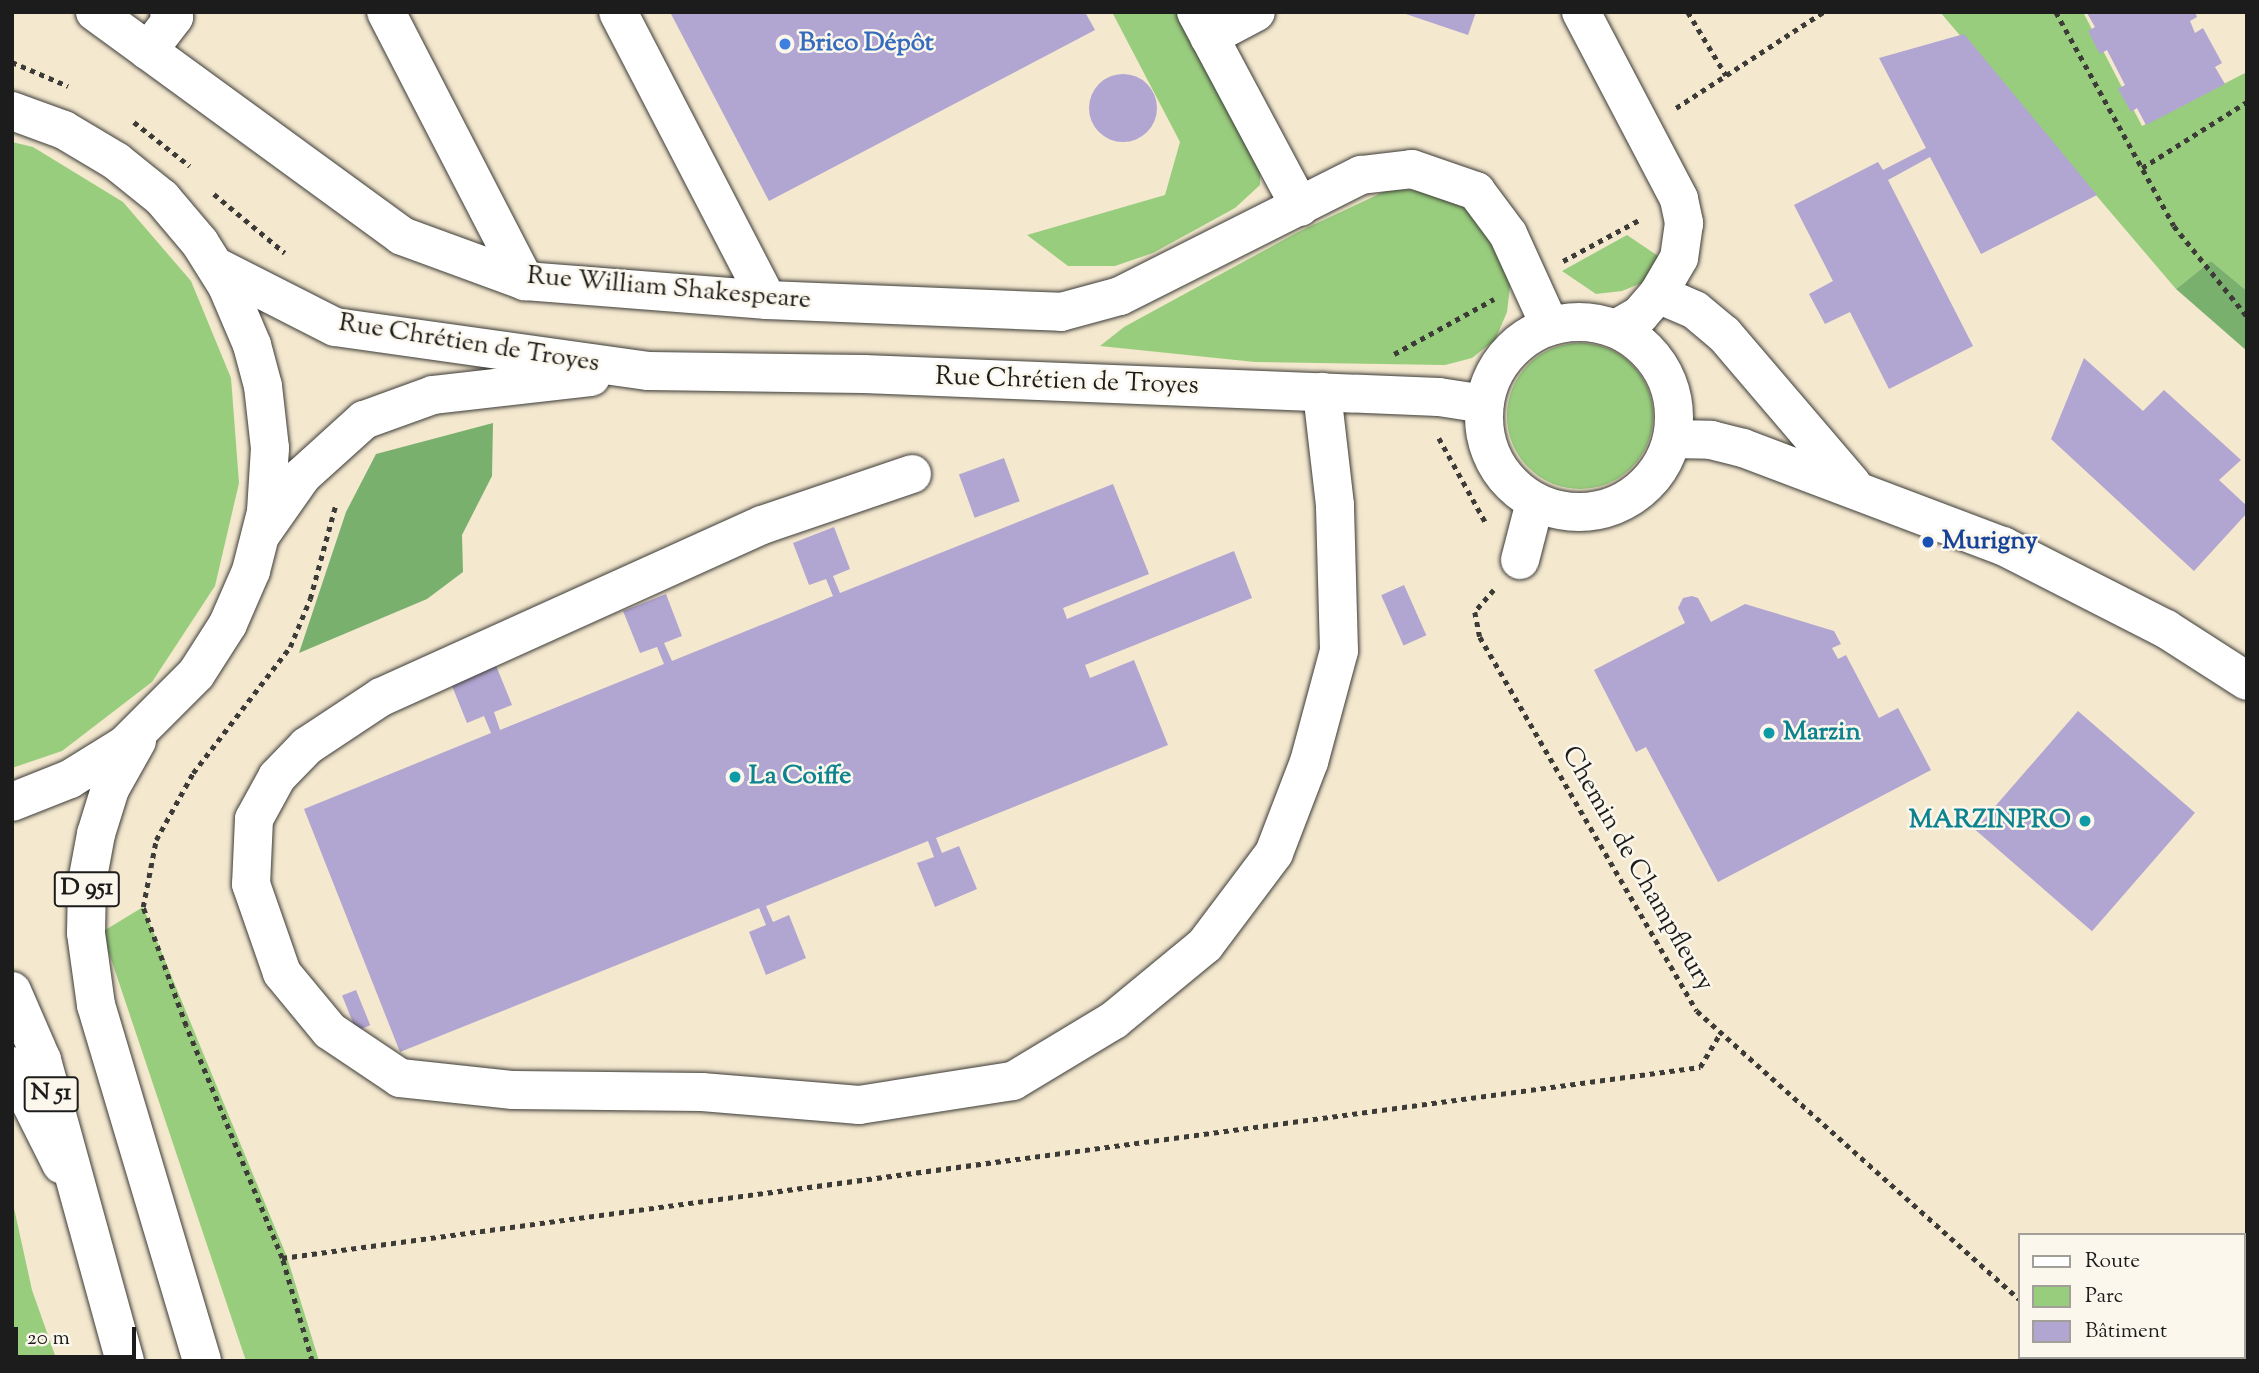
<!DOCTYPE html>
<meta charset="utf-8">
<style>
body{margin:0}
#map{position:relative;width:2259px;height:1373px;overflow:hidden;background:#f4e8cf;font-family:"Sorts Mill Goudy",serif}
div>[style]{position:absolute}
.green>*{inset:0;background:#99cd7e}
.round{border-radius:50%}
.forest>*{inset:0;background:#7ab06d}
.building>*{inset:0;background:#b1a5d1;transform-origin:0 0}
.path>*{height:4.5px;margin-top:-2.25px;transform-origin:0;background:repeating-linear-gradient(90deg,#3c3b37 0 5px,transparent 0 10px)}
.roads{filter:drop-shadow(0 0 2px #3c3b37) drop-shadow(0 0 2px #3c3b37)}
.minor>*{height:38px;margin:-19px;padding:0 19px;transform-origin:19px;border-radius:19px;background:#fff}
.minor>.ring{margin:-19px;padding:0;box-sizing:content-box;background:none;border:38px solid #fff;border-radius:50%}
.major>*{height:38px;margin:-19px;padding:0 19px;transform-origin:19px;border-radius:19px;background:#fff}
.dots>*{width:19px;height:19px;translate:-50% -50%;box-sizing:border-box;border:4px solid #fbf7ec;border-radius:50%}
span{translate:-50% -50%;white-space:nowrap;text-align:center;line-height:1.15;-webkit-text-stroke:5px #fbf7ec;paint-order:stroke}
.shield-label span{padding:2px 5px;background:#fbf7ec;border:2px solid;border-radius:5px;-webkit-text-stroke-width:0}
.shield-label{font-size:24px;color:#1c1c1c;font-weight:700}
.shop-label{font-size:26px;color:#366cbe;font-weight:700}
.left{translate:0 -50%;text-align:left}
.street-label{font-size:26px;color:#1c1c1c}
.transit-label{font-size:26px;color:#164399;font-weight:700}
.culture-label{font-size:26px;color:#0d838f;font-weight:700}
.right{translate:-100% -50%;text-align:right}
.frame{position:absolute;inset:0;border:14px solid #1c1c1c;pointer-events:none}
.legend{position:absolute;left:2018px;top:1233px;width:228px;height:126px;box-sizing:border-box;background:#fbf7ec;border:2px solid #a29f99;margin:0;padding:9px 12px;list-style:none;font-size:21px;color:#1c1c1c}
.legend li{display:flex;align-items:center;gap:14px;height:35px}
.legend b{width:35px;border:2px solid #a29f99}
.scale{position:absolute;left:14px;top:1327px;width:122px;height:32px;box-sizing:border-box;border:4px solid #1c1c1c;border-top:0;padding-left:9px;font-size:21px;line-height:24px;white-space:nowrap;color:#1c1c1c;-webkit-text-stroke:5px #fbf7ec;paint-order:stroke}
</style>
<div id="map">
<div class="green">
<div style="clip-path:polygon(1112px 12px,1183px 12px,1261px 158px,1260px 185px,1235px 208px,1153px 253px,1115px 266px,1068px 266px,1027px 235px,1165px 195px,1180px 142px)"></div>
<div style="clip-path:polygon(1940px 12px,2083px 12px,2142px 126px,2247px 72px,2247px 291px,2211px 261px,2176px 289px)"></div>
<div style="clip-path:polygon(12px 142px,33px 147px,123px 202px,191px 281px,231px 378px,239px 483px,215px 586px,152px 682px,62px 751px,12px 768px)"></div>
<div style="clip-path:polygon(1392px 188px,1452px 195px,1495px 239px,1511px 278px,1507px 312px,1495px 340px,1472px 358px,1445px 365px,1255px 362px,1100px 346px,1124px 327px,1298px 232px)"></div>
<div style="clip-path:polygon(1627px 235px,1661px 258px,1649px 280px,1622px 291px,1596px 294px,1562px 271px)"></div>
<div class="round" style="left:1507px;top:343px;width:146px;height:146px"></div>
<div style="clip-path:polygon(143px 907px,287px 1257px,319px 1361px,246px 1361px,102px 932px)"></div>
<div style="clip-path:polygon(12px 1199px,32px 1290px,57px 1361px,12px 1361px)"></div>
</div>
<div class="forest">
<div style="clip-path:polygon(2211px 261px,2247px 291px,2247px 351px,2176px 289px)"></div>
<div style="clip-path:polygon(493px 423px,492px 476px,462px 535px,463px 572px,427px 599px,299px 653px,346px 512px,376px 454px)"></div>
</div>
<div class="building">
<div style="clip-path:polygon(670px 12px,1085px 12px,1095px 30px,769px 201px)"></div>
<div style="clip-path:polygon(1400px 12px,1476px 12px,1468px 35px)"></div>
<div style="clip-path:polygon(2195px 12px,2197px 17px,2190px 21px,2195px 33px,2203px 28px,2222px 63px,2215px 67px,2225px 84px,2146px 125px,2137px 108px,2131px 112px,2118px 89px,2125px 85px,2107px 50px,2100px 54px,2088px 31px,2095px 27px,2087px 13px)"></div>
<div style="clip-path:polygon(1964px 34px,2097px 195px,1981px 254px,1930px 157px,1888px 180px,1973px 346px,1889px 389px,1850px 312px,1825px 324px,1809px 294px,1833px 281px,1794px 205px,1878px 162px,1883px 170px,1926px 148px,1879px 58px)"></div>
<div class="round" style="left:1089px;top:74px;width:68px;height:68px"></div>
<div style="clip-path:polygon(2084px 358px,2143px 411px,2164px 390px,2241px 460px,2219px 480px,2247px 506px,2247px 513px,2194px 571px,2051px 439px)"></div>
<div style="left:1004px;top:458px;width:46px;height:48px;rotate:70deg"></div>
<div style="clip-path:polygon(1113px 484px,1149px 574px,1063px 608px,1067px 619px,1234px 551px,1252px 598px,1085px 665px,1090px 678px,1134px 660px,1168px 745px,936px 838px,942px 853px,959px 846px,977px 889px,935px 907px,917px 863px,934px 857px,928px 841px,766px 906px,773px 922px,789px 915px,806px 958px,766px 975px,749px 932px,766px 925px,759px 908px,400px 1052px,304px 809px,491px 733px,484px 716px,467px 723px,450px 681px,495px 663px,512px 705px,494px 712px,500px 730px,664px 664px,657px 647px,640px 653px,623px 611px,666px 594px,682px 636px,664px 643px,672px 661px,833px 596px,826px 579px,809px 585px,793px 543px,834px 527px,850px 569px,833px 576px,840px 593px)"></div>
<div style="left:1404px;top:585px;width:55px;height:25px;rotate:66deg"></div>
<div style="clip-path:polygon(1692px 596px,1698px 598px,1711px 622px,1745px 604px,1834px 631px,1841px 644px,1832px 648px,1838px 659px,1846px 655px,1879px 718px,1898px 708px,1931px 770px,1718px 882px,1646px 747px,1636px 752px,1594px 670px,1685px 623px,1678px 608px,1683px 598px)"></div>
<div style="left:2078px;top:711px;width:155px;height:157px;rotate:41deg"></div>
<div style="left:356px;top:990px;width:38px;height:15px;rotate:68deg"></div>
</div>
<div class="path">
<div style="left:1688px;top:12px;width:74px;rotate:58.9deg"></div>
<div style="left:2056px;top:12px;width:244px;rotate:61.1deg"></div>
<div style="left:2174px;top:226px;width:116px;rotate:51deg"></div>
<div style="left:12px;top:62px;width:61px;rotate:23.2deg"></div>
<div style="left:1676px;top:108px;width:176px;rotate:-33.1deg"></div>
<div style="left:134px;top:122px;width:71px;rotate:38.2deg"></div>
<div style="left:2142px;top:168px;width:124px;rotate:-32.2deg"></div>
<div style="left:214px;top:194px;width:92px;rotate:39.7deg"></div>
<div style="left:1563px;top:261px;width:89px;rotate:-28.3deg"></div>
<div style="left:1394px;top:354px;width:114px;rotate:-28.8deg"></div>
<div style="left:1439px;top:438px;width:99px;rotate:61.1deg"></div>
<div style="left:1494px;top:590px;width:29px;rotate:131deg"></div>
<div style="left:1475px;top:612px;width:25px;rotate:79deg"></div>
<div style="left:1480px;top:637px;width:432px;rotate:59.9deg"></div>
<div style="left:1697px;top:1011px;width:432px;rotate:41.8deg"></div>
<div style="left:282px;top:1258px;width:1431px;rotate:-7.67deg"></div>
<div style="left:1700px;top:1067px;width:41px;rotate:-59deg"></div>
<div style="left:2084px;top:1357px;width:6px;rotate:45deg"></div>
<div style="left:312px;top:1361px;width:107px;rotate:-106.2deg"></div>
<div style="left:282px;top:1258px;width:251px;rotate:-112.5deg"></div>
<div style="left:186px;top:1026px;width:127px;rotate:-109.9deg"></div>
<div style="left:143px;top:907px;width:68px;rotate:-79deg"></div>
<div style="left:156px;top:840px;width:77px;rotate:-61.1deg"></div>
<div style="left:193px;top:773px;width:159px;rotate:-52.4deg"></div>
<div style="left:290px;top:647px;width:52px;rotate:-67.4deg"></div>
<div style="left:310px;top:599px;width:99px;rotate:-74.8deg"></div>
</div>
<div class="roads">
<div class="minor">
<div style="left:95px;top:12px;width:380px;rotate:36.1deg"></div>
<div style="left:402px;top:236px;width:131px;rotate:20.1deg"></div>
<div style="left:525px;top:281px;width:243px;rotate:4.5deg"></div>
<div style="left:767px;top:300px;width:294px;rotate:2.3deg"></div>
<div style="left:1061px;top:312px;width:61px;rotate:-15.2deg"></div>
<div style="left:1120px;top:296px;width:270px;rotate:-26.7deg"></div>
<div style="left:1361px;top:175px;width:51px;rotate:-6.7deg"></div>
<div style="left:1412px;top:169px;width:68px;rotate:19deg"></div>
<div style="left:1476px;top:191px;width:54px;rotate:53.3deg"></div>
<div style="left:1508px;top:234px;width:101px;rotate:65.5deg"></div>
<div style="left:386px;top:12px;width:303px;rotate:62.7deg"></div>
<div style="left:618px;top:12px;width:324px;rotate:62.6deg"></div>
<div style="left:1196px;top:12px;width:221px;rotate:61.9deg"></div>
<div style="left:1581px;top:12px;width:211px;rotate:62.3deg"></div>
<div style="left:1679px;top:199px;width:25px;rotate:78deg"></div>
<div style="left:1684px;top:223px;width:35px;rotate:98deg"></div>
<div style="left:1679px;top:258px;width:42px;rotate:120.3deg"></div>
<div style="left:1658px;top:294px;width:28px;rotate:131deg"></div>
<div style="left:1640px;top:315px;width:28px;rotate:150deg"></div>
<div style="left:1209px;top:37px;width:53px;rotate:-28deg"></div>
<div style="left:148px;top:51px;width:43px;rotate:-52.6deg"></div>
<div style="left:174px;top:17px;width:7px;rotate:-135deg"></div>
<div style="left:217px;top:267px;width:132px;rotate:27deg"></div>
<div style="left:335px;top:327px;width:317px;rotate:8deg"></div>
<div style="left:649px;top:371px;width:215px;rotate:0.8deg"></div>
<div style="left:864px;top:374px;width:575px;rotate:2.29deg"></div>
<div style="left:1439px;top:397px;width:46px;rotate:8.8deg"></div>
<div style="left:1658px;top:294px;width:40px;rotate:23.4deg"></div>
<div style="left:1695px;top:310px;width:38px;rotate:40deg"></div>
<div style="left:1724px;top:334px;width:197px;rotate:49.5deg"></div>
<div class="ring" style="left:1484px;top:322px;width:152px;height:152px"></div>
<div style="left:1672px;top:439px;width:39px;rotate:1deg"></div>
<div style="left:1711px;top:440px;width:33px;rotate:14deg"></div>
<div style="left:1743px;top:448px;width:278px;rotate:20.7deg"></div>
<div style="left:2003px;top:546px;width:183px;rotate:27deg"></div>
<div style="left:2166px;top:629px;width:96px;rotate:32.7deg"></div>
<div style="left:912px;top:474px;width:158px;rotate:161.2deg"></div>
<div style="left:762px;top:525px;width:418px;rotate:155.7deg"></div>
<div style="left:381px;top:697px;width:89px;rotate:146.5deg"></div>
<div style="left:307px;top:746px;width:43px;rotate:134.1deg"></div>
<div style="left:277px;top:777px;width:48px;rotate:118.7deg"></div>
<div style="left:254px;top:819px;width:65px;rotate:92.6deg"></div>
<div style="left:251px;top:884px;width:94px;rotate:70.8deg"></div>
<div style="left:282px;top:973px;width:75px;rotate:50.4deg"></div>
<div style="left:330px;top:1031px;width:84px;rotate:33.9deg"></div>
<div style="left:400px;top:1078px;width:114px;rotate:6.1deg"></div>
<div style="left:513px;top:1090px;width:189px;rotate:0.6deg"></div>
<div style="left:702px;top:1092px;width:158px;rotate:4.7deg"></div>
<div style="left:859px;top:1105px;width:156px;rotate:-8.9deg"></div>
<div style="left:1013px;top:1081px;width:118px;rotate:-31.1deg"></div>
<div style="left:1114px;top:1020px;width:118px;rotate:-39.5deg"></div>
<div style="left:1205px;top:945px;width:115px;rotate:-53.1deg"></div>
<div style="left:1274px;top:853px;width:97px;rotate:-69deg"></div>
<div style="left:1309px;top:762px;width:115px;rotate:-74.9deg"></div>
<div style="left:1339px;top:651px;width:146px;rotate:-91.6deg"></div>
<div style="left:1335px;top:505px;width:114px;rotate:-96.6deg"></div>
<div style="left:262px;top:533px;width:70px;rotate:-54.9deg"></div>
<div style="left:302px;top:476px;width:84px;rotate:-42.1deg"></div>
<div style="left:364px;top:420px;width:73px;rotate:-19.9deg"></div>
<div style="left:433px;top:395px;width:159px;rotate:-6.5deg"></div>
<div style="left:1520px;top:560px;width:60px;rotate:-75.5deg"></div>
<div style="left:12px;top:1066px;width:110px;rotate:63.4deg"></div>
</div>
<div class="major">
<div style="left:12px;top:111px;width:55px;rotate:20.1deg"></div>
<div style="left:64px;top:130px;width:61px;rotate:30.8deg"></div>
<div style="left:116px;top:161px;width:59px;rotate:38.8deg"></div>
<div style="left:162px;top:198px;width:59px;rotate:49.8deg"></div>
<div style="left:200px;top:243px;width:51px;rotate:57.9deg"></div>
<div style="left:227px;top:286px;width:64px;rotate:67deg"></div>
<div style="left:252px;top:345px;width:42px;rotate:75deg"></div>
<div style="left:263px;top:386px;width:62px;rotate:83.6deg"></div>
<div style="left:270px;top:448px;width:64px;rotate:93.6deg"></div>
<div style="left:266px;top:512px;width:61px;rotate:104.3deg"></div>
<div style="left:251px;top:571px;width:58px;rotate:113.5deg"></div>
<div style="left:228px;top:624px;width:59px;rotate:122.6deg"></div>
<div style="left:196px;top:674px;width:100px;rotate:135deg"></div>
<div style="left:125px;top:745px;width:65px;rotate:148.3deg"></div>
<div style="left:70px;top:779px;width:62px;rotate:158.4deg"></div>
<div style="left:137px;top:741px;width:55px;rotate:119.4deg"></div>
<div style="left:110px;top:789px;width:47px;rotate:107.3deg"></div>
<div style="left:96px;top:834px;width:49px;rotate:100.6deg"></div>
<div style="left:87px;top:882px;width:51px;rotate:91.1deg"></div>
<div style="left:86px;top:933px;width:73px;rotate:82.1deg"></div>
<div style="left:96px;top:1005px;width:371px;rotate:73.4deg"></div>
<div style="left:12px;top:991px;width:75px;rotate:66.5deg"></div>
<div style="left:42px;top:1060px;width:312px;rotate:74.6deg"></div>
</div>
</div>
<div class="dots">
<div style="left:785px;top:44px;background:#3f7fe0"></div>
<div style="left:1928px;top:542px;background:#1a4fb4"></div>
<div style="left:1769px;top:733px;background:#0f9aa8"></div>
<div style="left:735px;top:777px;background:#0f9aa8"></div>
<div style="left:2085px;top:821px;background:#0f9aa8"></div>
</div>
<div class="shield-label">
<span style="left:87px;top:889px">D 951</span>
<span style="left:51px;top:1094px">N 51</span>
</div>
<div class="shop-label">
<span class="left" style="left:799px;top:44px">Brico Dépôt</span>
</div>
<div class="street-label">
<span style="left:669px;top:289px;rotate:5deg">Rue William Shakespeare</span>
<span style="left:469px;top:344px;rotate:9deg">Rue Chrétien de Troyes</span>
<span style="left:1067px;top:382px;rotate:2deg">Rue Chrétien de Troyes</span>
<span style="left:1637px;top:869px;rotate:60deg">Chemin de Champfleury</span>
</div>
<div class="transit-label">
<span class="left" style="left:1942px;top:542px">Murigny</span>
</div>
<div class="culture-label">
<span class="left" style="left:1783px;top:733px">Marzin</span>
<span class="left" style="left:749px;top:777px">La Coiffe</span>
<span class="right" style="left:2071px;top:821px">MARZINPRO</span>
</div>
<div class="frame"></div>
<ul class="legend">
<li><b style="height:9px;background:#fff"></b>Route</li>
<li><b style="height:19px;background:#99cd7e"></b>Parc</li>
<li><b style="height:19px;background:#b1a5d1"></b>Bâtiment</li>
</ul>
<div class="scale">20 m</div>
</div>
